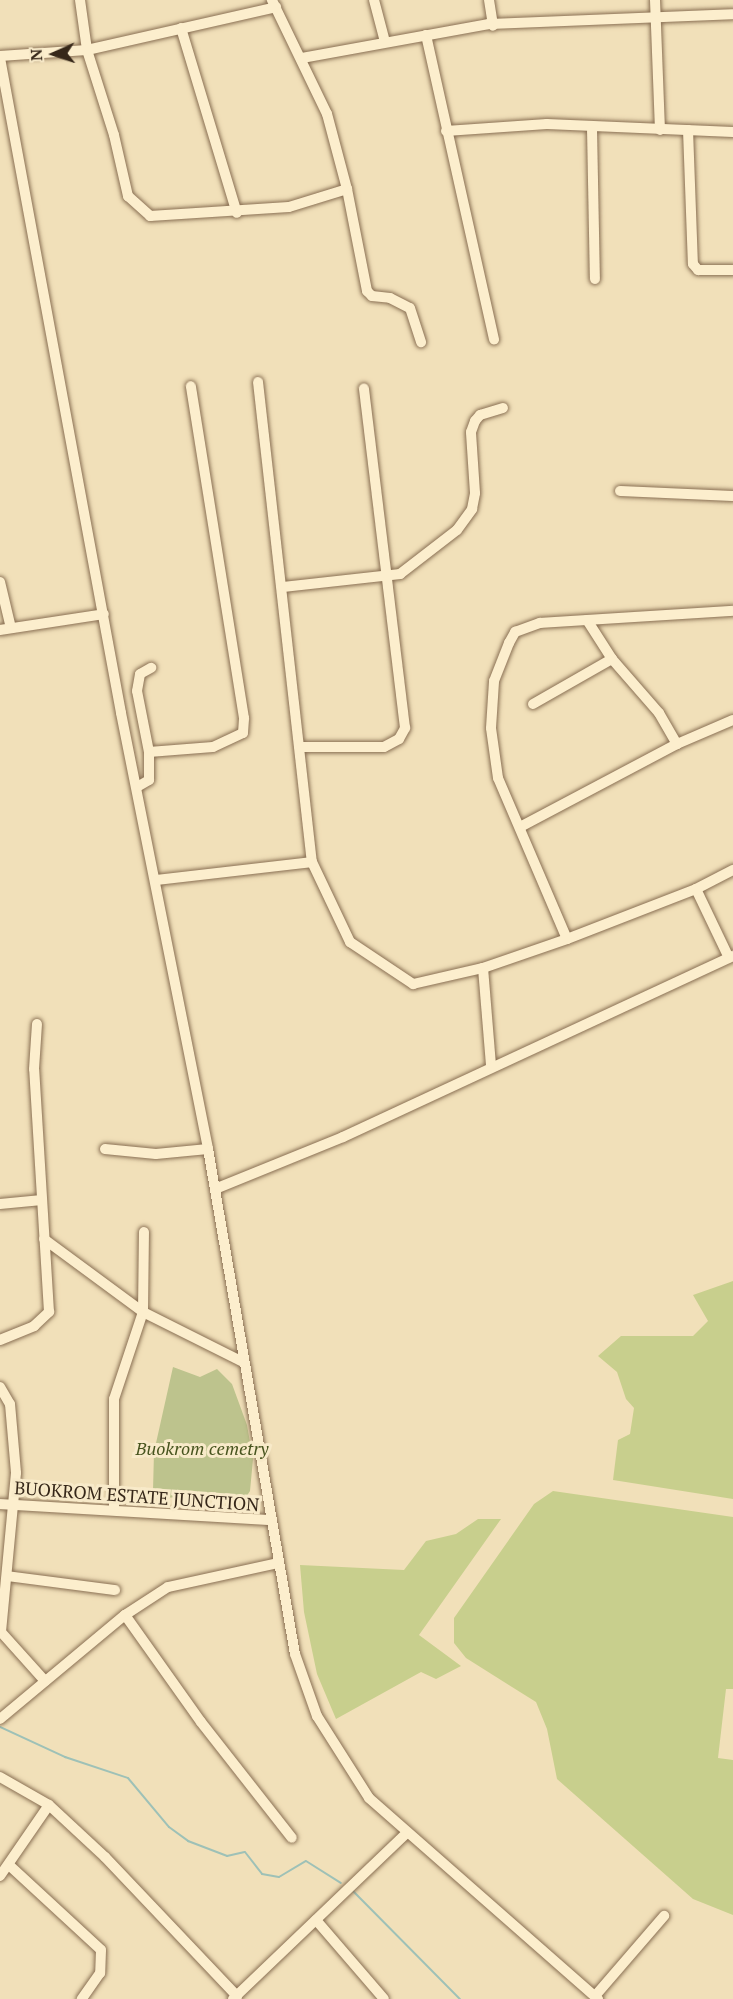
<!DOCTYPE html>
<style>
body{margin:0}
#map{position:relative;width:733px;height:1999px;overflow:hidden;background:#f1e0b9;font-family:"PT Serif",serif}
div>[style]{position:absolute}
.green>*{inset:0;background:#c8cf8d}
.cemetery>*{inset:0;background:#bdc38d}
.stream>*{height:2px;margin:-1px;padding:0 1px;transform-origin:1px;border-radius:1px;background:#9ec1b7}
.roads{filter:drop-shadow(0 0 2px #896f53) drop-shadow(0 0 2px #896f53)}
.minor>*{height:10px;margin:-5px;padding:0 5px;transform-origin:5px;border-radius:5px;background:#fceecd}
span{translate:-50% -50%;white-space:nowrap;text-align:center;line-height:1.15;-webkit-text-stroke:6px #f8eac9;paint-order:stroke}
.park-label{font-size:18px;color:#47541e;font-style:italic}
.street-label{font-size:18px;color:#362719}
.north{position:absolute;left:24px;top:24px;width:60px;height:60px;-webkit-text-stroke:4px #f8eac9;paint-order:stroke;rotate:267deg;font-size:16px;font-weight:700;line-height:24px;text-align:center;color:#362719}
.north::after{content:'';display:block;margin:auto;width:21px;height:27px;background:#362719;clip-path:polygon(50% 0,100% 100%,50% 72%,0 100%)}
</style>
<div id="map">
<div class="green">
<div style="clip-path:polygon(733px 1281px,733px 1499px,613px 1480px,618px 1440px,630px 1434px,634px 1408px,626px 1399px,617px 1372px,598px 1356px,621px 1336px,693px 1336px,708px 1321px,693px 1295px)"></div>
<div style="clip-path:polygon(553px 1491px,733px 1517px,733px 1689px,726px 1689px,718px 1758px,733px 1760px,733px 1915px,693px 1899px,557px 1779px,547px 1729px,536px 1702px,466px 1658px,454px 1643px,454px 1618px,534px 1504px)"></div>
<div style="clip-path:polygon(478px 1519px,501px 1519px,419px 1635px,461px 1666px,436px 1679px,421px 1672px,336px 1719px,317px 1674px,304px 1612px,300px 1565px,404px 1570px,426px 1541px,456px 1534px)"></div>
</div>
<div class="cemetery">
<div style="clip-path:polygon(173px 1367px,200px 1377px,217px 1369px,232px 1384px,247px 1425px,253px 1459px,250px 1491px,244px 1500px,229px 1501px,207px 1496px,160px 1498px,153px 1490px,154px 1452px)"></div>
</div>
<div class="stream">
<div style="left:0;top:1727px;width:72px;rotate:24.8deg"></div>
<div style="left:65px;top:1757px;width:66px;rotate:18.4deg"></div>
<div style="left:128px;top:1778px;width:64px;rotate:50.1deg"></div>
<div style="left:169px;top:1827px;width:24px;rotate:36deg"></div>
<div style="left:188px;top:1841px;width:42px;rotate:21deg"></div>
<div style="left:227px;top:1856px;width:18px;rotate:-13deg"></div>
<div style="left:245px;top:1852px;width:28px;rotate:52deg"></div>
<div style="left:262px;top:1874px;width:17px;rotate:10deg"></div>
<div style="left:279px;top:1877px;width:31px;rotate:-31deg"></div>
<div style="left:306px;top:1861px;width:41px;rotate:32.2deg"></div>
<div style="left:351px;top:1889px;width:155px;rotate:45.3deg"></div>
</div>
<div class="roads">
<div class="minor">
<div style="left:80px;top:0;width:50px;rotate:82deg"></div>
<div style="left:87px;top:50px;width:89px;rotate:72.4deg"></div>
<div style="left:114px;top:135px;width:63px;rotate:77.1deg"></div>
<div style="left:128px;top:196px;width:30px;rotate:42deg"></div>
<div style="left:150px;top:216px;width:139px;rotate:-3.7deg"></div>
<div style="left:289px;top:207px;width:61px;rotate:-17.2deg"></div>
<div style="left:347px;top:189px;width:78px;rotate:-104.9deg"></div>
<div style="left:327px;top:114px;width:127px;rotate:-115.8deg"></div>
<div style="left:374px;top:0;width:43px;rotate:75.3deg"></div>
<div style="left:489px;top:0;width:26px;rotate:81deg"></div>
<div style="left:655px;top:0;width:130px;rotate:87.8deg"></div>
<div style="left:181px;top:28px;width:193px;rotate:73.2deg"></div>
<div style="left:426px;top:35px;width:312px;rotate:77.4deg"></div>
<div style="left:0;top:56px;width:87px;rotate:-3.9deg"></div>
<div style="left:87px;top:50px;width:194px;rotate:-12.8deg"></div>
<div style="left:0;top:58px;width:666px;rotate:79.53deg"></div>
<div style="left:121px;top:713px;width:445px;rotate:78.7deg"></div>
<div style="left:208px;top:1149px;width:512px;rotate:80.23deg"></div>
<div style="left:295px;top:1654px;width:66px;rotate:70.5deg"></div>
<div style="left:317px;top:1716px;width:97px;rotate:57.6deg"></div>
<div style="left:369px;top:1798px;width:305px;rotate:41.3deg"></div>
<div style="left:302px;top:58px;width:190px;rotate:-10.3deg"></div>
<div style="left:489px;top:24px;width:244px;rotate:-2.3deg"></div>
<div style="left:592px;top:128px;width:151px;rotate:88.9deg"></div>
<div style="left:688px;top:130px;width:134px;rotate:87.9deg"></div>
<div style="left:693px;top:264px;width:8px;rotate:50deg"></div>
<div style="left:698px;top:270px;width:35px"></div>
<div style="left:446px;top:131px;width:101px;rotate:-4deg"></div>
<div style="left:547px;top:124px;width:186px;rotate:2.5deg"></div>
<div style="left:347px;top:189px;width:104px;rotate:78.9deg"></div>
<div style="left:367px;top:291px;width:7px;rotate:45deg"></div>
<div style="left:372px;top:296px;width:18px;rotate:6deg"></div>
<div style="left:390px;top:298px;width:22px;rotate:27deg"></div>
<div style="left:410px;top:308px;width:36px;rotate:72deg"></div>
<div style="left:258px;top:382px;width:483px;rotate:83.6deg"></div>
<div style="left:312px;top:862px;width:89px;rotate:64.6deg"></div>
<div style="left:350px;top:942px;width:76px;rotate:33.7deg"></div>
<div style="left:413px;top:984px;width:72px;rotate:-12.9deg"></div>
<div style="left:483px;top:968px;width:89px;rotate:-19deg"></div>
<div style="left:567px;top:939px;width:138px;rotate:-21.2deg"></div>
<div style="left:696px;top:889px;width:42px;rotate:-27.2deg"></div>
<div style="left:620px;top:491px;width:113px;rotate:2.5deg"></div>
<div style="left:0;top:582px;width:47px;rotate:76.6deg"></div>
<div style="left:283px;top:587px;width:118px;rotate:-6.3deg"></div>
<div style="left:400px;top:574px;width:72px;rotate:-37.7deg"></div>
<div style="left:457px;top:530px;width:26px;rotate:-54deg"></div>
<div style="left:472px;top:509px;width:16px;rotate:-79deg"></div>
<div style="left:475px;top:493px;width:61px;rotate:-93.8deg"></div>
<div style="left:471px;top:432px;width:12px;rotate:-70deg"></div>
<div style="left:475px;top:421px;width:8px;rotate:-50deg"></div>
<div style="left:480px;top:415px;width:24px;rotate:-17deg"></div>
<div style="left:587px;top:620px;width:46px;rotate:57.3deg"></div>
<div style="left:0;top:630px;width:105px;rotate:-8.7deg"></div>
<div style="left:533px;top:704px;width:91px;rotate:-29.7deg"></div>
<div style="left:612px;top:659px;width:72px;rotate:49deg"></div>
<div style="left:659px;top:713px;width:36px;rotate:60deg"></div>
<div style="left:302px;top:747px;width:82px"></div>
<div style="left:384px;top:747px;width:17px;rotate:-28deg"></div>
<div style="left:399px;top:739px;width:13px;rotate:-61deg"></div>
<div style="left:405px;top:728px;width:342px;rotate:-96.9deg"></div>
<div style="left:149px;top:752px;width:64px;rotate:-4.5deg"></div>
<div style="left:213px;top:747px;width:33px;rotate:-25deg"></div>
<div style="left:243px;top:733px;width:15px;rotate:-86deg"></div>
<div style="left:244px;top:718px;width:336px;rotate:-99.1deg"></div>
<div style="left:137px;top:787px;width:14px;rotate:-30deg"></div>
<div style="left:149px;top:780px;width:28px;rotate:-90deg"></div>
<div style="left:149px;top:752px;width:62px;rotate:-101.1deg"></div>
<div style="left:137px;top:691px;width:17px;rotate:-80deg"></div>
<div style="left:140px;top:674px;width:13px;rotate:-29deg"></div>
<div style="left:520px;top:827px;width:178px;rotate:-27.9deg"></div>
<div style="left:677px;top:744px;width:61px;rotate:-23.2deg"></div>
<div style="left:157px;top:880px;width:156px;rotate:-6.6deg"></div>
<div style="left:696px;top:889px;width:76px;rotate:64.4deg"></div>
<div style="left:567px;top:939px;width:175px;rotate:-113.2deg"></div>
<div style="left:498px;top:778px;width:50px;rotate:-98deg"></div>
<div style="left:491px;top:728px;width:47px;rotate:-86.3deg"></div>
<div style="left:494px;top:681px;width:41px;rotate:-68.5deg"></div>
<div style="left:509px;top:643px;width:13px;rotate:-61deg"></div>
<div style="left:515px;top:632px;width:27px;rotate:-20deg"></div>
<div style="left:540px;top:623px;width:193px;rotate:-3.6deg"></div>
<div style="left:483px;top:968px;width:97px;rotate:85.3deg"></div>
<div style="left:105px;top:1149px;width:51px;rotate:5.6deg"></div>
<div style="left:156px;top:1154px;width:52px;rotate:-5.5deg"></div>
<div style="left:215px;top:1189px;width:138px;rotate:-22.1deg"></div>
<div style="left:343px;top:1137px;width:430px;rotate:-24.9deg"></div>
<div style="left:0;top:1204px;width:42px;rotate:-5.4deg"></div>
<div style="left:44px;top:1239px;width:123px;rotate:36.4deg"></div>
<div style="left:143px;top:1312px;width:112px;rotate:26.6deg"></div>
<div style="left:0;top:1340px;width:37px;rotate:-22deg"></div>
<div style="left:34px;top:1326px;width:21px;rotate:-43deg"></div>
<div style="left:49px;top:1312px;width:243px;rotate:-93.5deg"></div>
<div style="left:34px;top:1069px;width:45px;rotate:-86.2deg"></div>
<div style="left:0;top:1387px;width:20px;rotate:60deg"></div>
<div style="left:10px;top:1404px;width:69px;rotate:85deg"></div>
<div style="left:16px;top:1473px;width:160px;rotate:95.4deg"></div>
<div style="left:1px;top:1632px;width:66px;rotate:48.1deg"></div>
<div style="left:0;top:1504px;width:272px;rotate:3.4deg"></div>
<div style="left:114px;top:1510px;width:111px;rotate:-90deg"></div>
<div style="left:114px;top:1399px;width:92px;rotate:-71.6deg"></div>
<div style="left:143px;top:1312px;width:80px;rotate:-89.3deg"></div>
<div style="left:7px;top:1576px;width:109px;rotate:7.4deg"></div>
<div style="left:125px;top:1615px;width:131px;rotate:54.6deg"></div>
<div style="left:201px;top:1722px;width:147px;rotate:51.9deg"></div>
<div style="left:0;top:1719px;width:163px;rotate:-39.8deg"></div>
<div style="left:125px;top:1615px;width:51px;rotate:-33.1deg"></div>
<div style="left:168px;top:1587px;width:113px;rotate:-12.3deg"></div>
<div style="left:0;top:1777px;width:56px;rotate:29.7deg"></div>
<div style="left:49px;top:1805px;width:76px;rotate:42.9deg"></div>
<div style="left:105px;top:1857px;width:192px;rotate:46.5deg"></div>
<div style="left:9px;top:1865px;width:125px;rotate:42.7deg"></div>
<div style="left:101px;top:1950px;width:23px;rotate:92deg"></div>
<div style="left:100px;top:1973px;width:32px;rotate:125deg"></div>
<div style="left:0;top:1876px;width:86px;rotate:-55.4deg"></div>
<div style="left:316px;top:1920px;width:104px;rotate:49.3deg"></div>
<div style="left:595px;top:1996px;width:106px;rotate:-49.2deg"></div>
<div style="left:233px;top:1999px;width:240px;rotate:-43.7deg"></div>
</div>
</div>
<div class="park-label">
<span style="left:202px;top:1448px">Buokrom cemetry</span>
</div>
<div class="street-label">
<span style="left:137px;top:1496px;rotate:4deg">BUOKROM ESTATE JUNCTION</span>
</div>
<div class="north">N</div>
</div>
